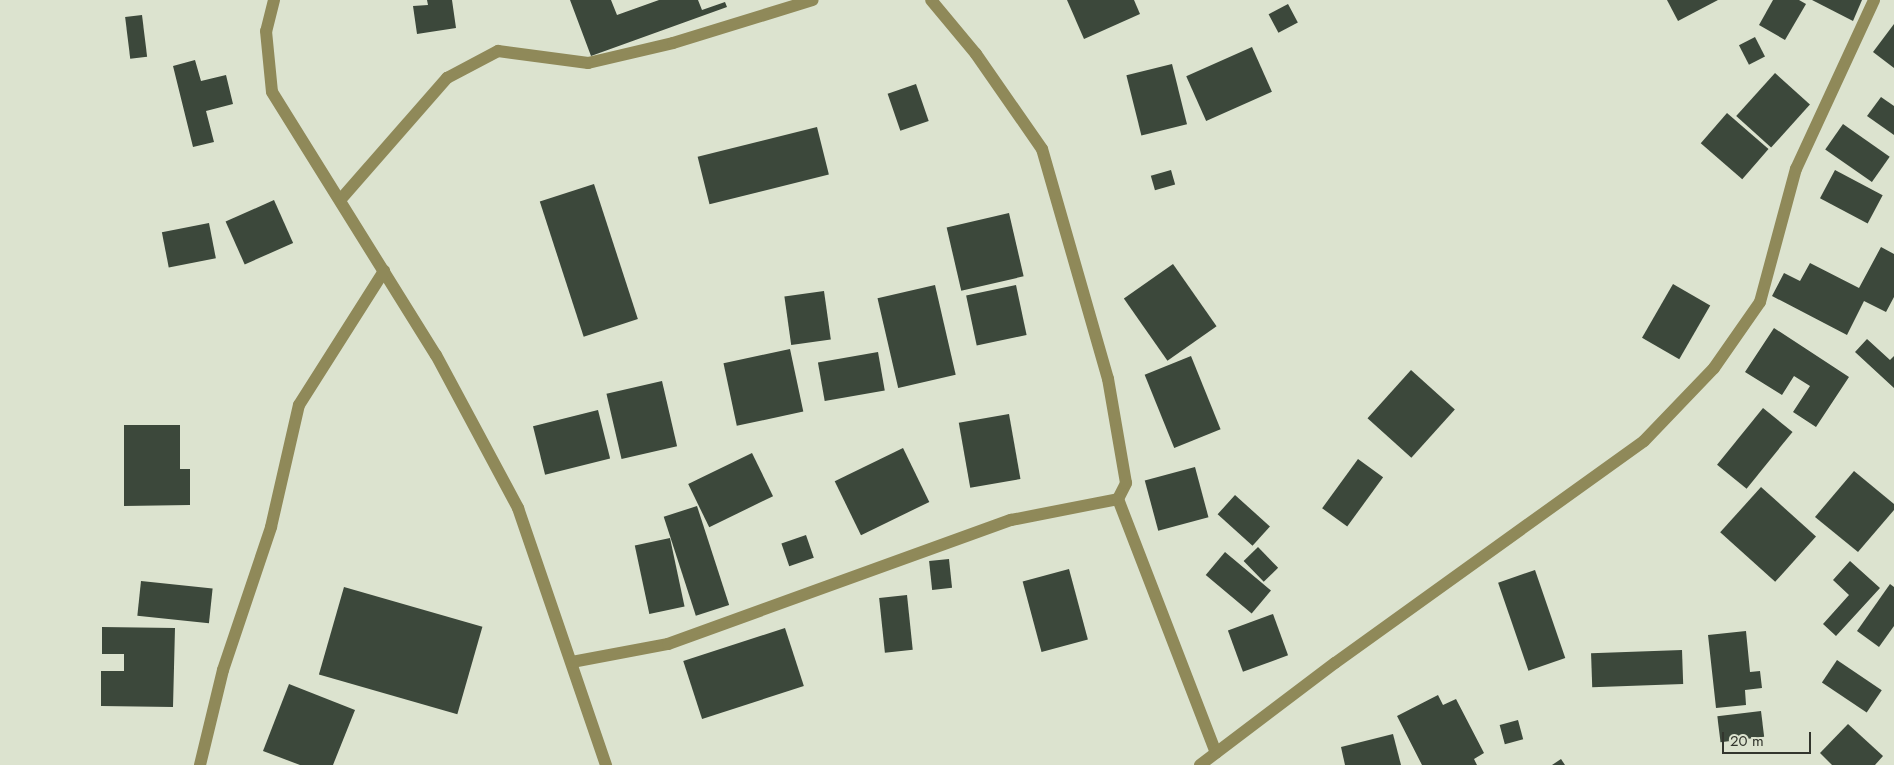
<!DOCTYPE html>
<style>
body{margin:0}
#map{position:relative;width:1894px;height:765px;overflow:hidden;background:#dce3cf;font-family:Jost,sans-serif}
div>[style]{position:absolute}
.building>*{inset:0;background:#3c483b;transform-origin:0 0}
.minor>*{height:12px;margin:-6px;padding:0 6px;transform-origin:6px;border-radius:6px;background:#8f8959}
span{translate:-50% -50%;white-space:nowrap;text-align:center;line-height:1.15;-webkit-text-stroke:5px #dce3cf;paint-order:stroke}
.scale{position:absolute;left:1722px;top:732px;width:89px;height:22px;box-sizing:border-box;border:2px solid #32352d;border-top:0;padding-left:6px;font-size:15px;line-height:18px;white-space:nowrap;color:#32352d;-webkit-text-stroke:4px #dce3cf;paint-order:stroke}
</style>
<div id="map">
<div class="building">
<div style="clip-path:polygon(427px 0,452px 0,456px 28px,417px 34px,413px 6px,428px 5px)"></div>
<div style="clip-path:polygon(570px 0,611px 0,617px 15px,659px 0,698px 0,702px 10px,725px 2px,727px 7px,591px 56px)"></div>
<div style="clip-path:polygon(1067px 0,1134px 0,1140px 14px,1084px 39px)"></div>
<div style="clip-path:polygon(1667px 0,1718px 0,1678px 21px)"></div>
<div style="clip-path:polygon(1773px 0,1799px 0,1806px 4px,1785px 40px,1759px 25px)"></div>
<div style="clip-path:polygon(1812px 0,1862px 0,1853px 21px)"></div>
<div style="left:1288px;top:4px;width:21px;height:22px;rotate:62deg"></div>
<div style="left:142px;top:15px;width:42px;height:17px;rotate:83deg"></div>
<div style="clip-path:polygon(1894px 24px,1894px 68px,1873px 52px)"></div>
<div style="left:1755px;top:37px;width:22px;height:18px;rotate:63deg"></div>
<div style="left:1252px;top:47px;width:49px;height:72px;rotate:66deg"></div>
<div style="clip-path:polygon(195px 60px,201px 81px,226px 75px,233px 104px,206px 111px,214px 142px,193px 147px,173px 66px)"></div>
<div style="left:1172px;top:64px;width:62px;height:47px;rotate:76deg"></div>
<div style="left:1775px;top:73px;width:47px;height:58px;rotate:42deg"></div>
<div style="left:916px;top:84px;width:39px;height:30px;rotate:71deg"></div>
<div style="clip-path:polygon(1881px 97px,1894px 106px,1894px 135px,1867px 116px)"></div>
<div style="left:1727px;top:113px;width:55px;height:40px;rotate:41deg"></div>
<div style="left:1843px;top:124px;width:57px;height:31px;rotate:35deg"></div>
<div style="left:817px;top:127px;width:49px;height:123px;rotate:76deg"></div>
<div style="left:1171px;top:170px;width:15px;height:21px;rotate:74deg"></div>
<div style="left:1835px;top:170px;width:54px;height:32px;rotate:28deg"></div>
<div style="left:594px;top:184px;width:142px;height:57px;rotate:72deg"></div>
<div style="left:274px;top:200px;width:47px;height:53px;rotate:66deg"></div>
<div style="left:1009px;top:213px;width:65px;height:64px;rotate:77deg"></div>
<div style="left:209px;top:223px;width:36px;height:48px;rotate:79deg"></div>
<div style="clip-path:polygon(1881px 247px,1894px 254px,1894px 297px,1886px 312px,1864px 301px,1847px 335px,1772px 296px,1784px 273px,1800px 281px,1810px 263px,1859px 288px)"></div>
<div style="left:1173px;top:264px;width:76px;height:60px;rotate:55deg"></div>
<div style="left:1673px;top:284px;width:43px;height:62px;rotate:30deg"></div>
<div style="left:935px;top:285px;width:92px;height:59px;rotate:77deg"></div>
<div style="left:1016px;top:285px;width:51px;height:51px;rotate:78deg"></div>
<div style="left:824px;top:291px;width:49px;height:40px;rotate:82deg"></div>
<div style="clip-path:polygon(1774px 328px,1849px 377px,1816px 427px,1793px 412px,1810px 386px,1794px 376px,1782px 395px,1745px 372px)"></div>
<div style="clip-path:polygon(1867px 339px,1890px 360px,1894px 356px,1894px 388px,1855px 352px)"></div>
<div style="left:790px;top:349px;width:64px;height:68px;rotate:78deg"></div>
<div style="left:878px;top:352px;width:39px;height:61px;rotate:80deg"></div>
<div style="left:1191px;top:356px;width:79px;height:50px;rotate:68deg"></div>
<div style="left:1411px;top:370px;width:59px;height:65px;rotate:42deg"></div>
<div style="left:662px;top:381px;width:67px;height:57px;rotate:77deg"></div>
<div style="left:1763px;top:408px;width:38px;height:73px;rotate:39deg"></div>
<div style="left:598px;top:410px;width:50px;height:67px;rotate:76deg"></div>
<div style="left:1009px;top:414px;width:66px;height:51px;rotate:80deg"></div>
<div style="clip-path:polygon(124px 425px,180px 425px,180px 469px,190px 469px,190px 505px,124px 506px)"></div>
<div style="left:903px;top:448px;width:60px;height:76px;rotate:64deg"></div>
<div style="left:752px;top:453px;width:48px;height:71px;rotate:64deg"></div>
<div style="left:1358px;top:459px;width:31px;height:61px;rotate:36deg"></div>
<div style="left:1195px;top:467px;width:52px;height:52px;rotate:75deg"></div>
<div style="clip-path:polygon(1854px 471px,1894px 504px,1894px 510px,1858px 552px,1815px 517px)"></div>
<div style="left:1761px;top:487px;width:74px;height:61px;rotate:42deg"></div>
<div style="left:1235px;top:495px;width:47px;height:26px;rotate:42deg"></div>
<div style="left:697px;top:506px;width:104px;height:35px;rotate:72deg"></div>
<div style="left:806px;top:535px;width:24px;height:26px;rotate:71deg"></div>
<div style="left:670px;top:538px;width:70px;height:36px;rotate:78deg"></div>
<div style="left:1258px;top:547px;width:29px;height:20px;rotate:46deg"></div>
<div style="left:1225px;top:552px;width:60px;height:30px;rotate:40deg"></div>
<div style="left:949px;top:559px;width:29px;height:20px;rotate:84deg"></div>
<div style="clip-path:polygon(1850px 561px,1880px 588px,1836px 636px,1823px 624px,1849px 595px,1833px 580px)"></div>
<div style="left:1069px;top:569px;width:73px;height:48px;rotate:75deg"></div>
<div style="left:1535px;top:570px;width:93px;height:39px;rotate:71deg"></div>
<div style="left:141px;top:581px;width:72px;height:35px;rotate:6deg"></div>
<div style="clip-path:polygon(1890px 584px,1894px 587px,1894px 626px,1879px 647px,1857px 631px)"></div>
<div style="left:344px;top:587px;width:144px;height:91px;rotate:16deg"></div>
<div style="left:907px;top:595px;width:55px;height:28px;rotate:84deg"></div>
<div style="left:1273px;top:614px;width:44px;height:48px;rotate:70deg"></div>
<div style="clip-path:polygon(102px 627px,175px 628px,173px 707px,101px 706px,101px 671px,124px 671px,124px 654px,102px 654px)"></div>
<div style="left:785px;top:628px;width:61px;height:107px;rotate:72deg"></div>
<div style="clip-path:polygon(1746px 631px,1750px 672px,1760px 671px,1762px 688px,1745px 690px,1746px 705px,1716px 708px,1708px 635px)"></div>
<div style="left:1682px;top:650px;width:34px;height:91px;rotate:88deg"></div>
<div style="left:1837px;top:660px;width:54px;height:27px;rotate:34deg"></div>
<div style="clip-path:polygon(289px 684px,355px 710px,333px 765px,300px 765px,263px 751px)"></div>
<div style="clip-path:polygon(1438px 695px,1443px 705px,1456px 699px,1484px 753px,1474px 759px,1477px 765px,1422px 765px,1397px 716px)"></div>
<div style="left:1761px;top:711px;width:26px;height:44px;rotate:83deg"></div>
<div style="left:1518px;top:720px;width:20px;height:19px;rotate:75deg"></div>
<div style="clip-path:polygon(1848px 724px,1883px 756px,1875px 765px,1832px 765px,1820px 753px)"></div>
<div style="clip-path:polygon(1393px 734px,1401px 765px,1345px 765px,1341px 747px)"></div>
<div style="clip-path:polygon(1561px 759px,1565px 765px,1552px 765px)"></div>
</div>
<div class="minor">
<div style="left:274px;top:0;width:32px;rotate:104deg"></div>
<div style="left:266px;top:31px;width:61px;rotate:84.4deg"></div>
<div style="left:272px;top:92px;width:310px;rotate:58.1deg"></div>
<div style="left:436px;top:355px;width:174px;rotate:61.8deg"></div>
<div style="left:518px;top:508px;width:272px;rotate:71.1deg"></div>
<div style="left:341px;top:199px;width:161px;rotate:-48.8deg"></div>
<div style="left:447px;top:78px;width:58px;rotate:-27.9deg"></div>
<div style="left:498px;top:51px;width:91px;rotate:7.6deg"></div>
<div style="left:588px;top:63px;width:87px;rotate:-13.2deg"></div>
<div style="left:673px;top:43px;width:146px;rotate:-17.1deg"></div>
<div style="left:1118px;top:499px;width:272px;rotate:68.9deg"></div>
<div style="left:572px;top:662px;width:98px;rotate:-10.6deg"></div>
<div style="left:668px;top:644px;width:365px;rotate:-19.9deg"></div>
<div style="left:1011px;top:520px;width:109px;rotate:-11.1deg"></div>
<div style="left:1118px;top:499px;width:18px;rotate:-63deg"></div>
<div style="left:1126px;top:483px;width:106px;rotate:-99.8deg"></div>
<div style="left:1108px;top:379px;width:239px;rotate:-106deg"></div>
<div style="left:1042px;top:149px;width:116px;rotate:-124.8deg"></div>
<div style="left:976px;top:54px;width:70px;rotate:-129.8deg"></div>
<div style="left:200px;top:765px;width:98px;rotate:-76.4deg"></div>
<div style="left:223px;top:670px;width:151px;rotate:-71.4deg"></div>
<div style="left:271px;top:527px;width:125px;rotate:-77.1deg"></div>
<div style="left:299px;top:405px;width:159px;rotate:-57.6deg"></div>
<div style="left:1200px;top:765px;width:169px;rotate:-37.1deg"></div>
<div style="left:1335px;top:663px;width:380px;rotate:-35.7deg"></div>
<div style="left:1644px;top:441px;width:101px;rotate:-46.2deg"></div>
<div style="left:1714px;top:368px;width:80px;rotate:-55.1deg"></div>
<div style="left:1760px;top:302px;width:138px;rotate:-74.9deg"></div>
<div style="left:1796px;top:169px;width:186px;rotate:-65.2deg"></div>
</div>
<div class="scale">20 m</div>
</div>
